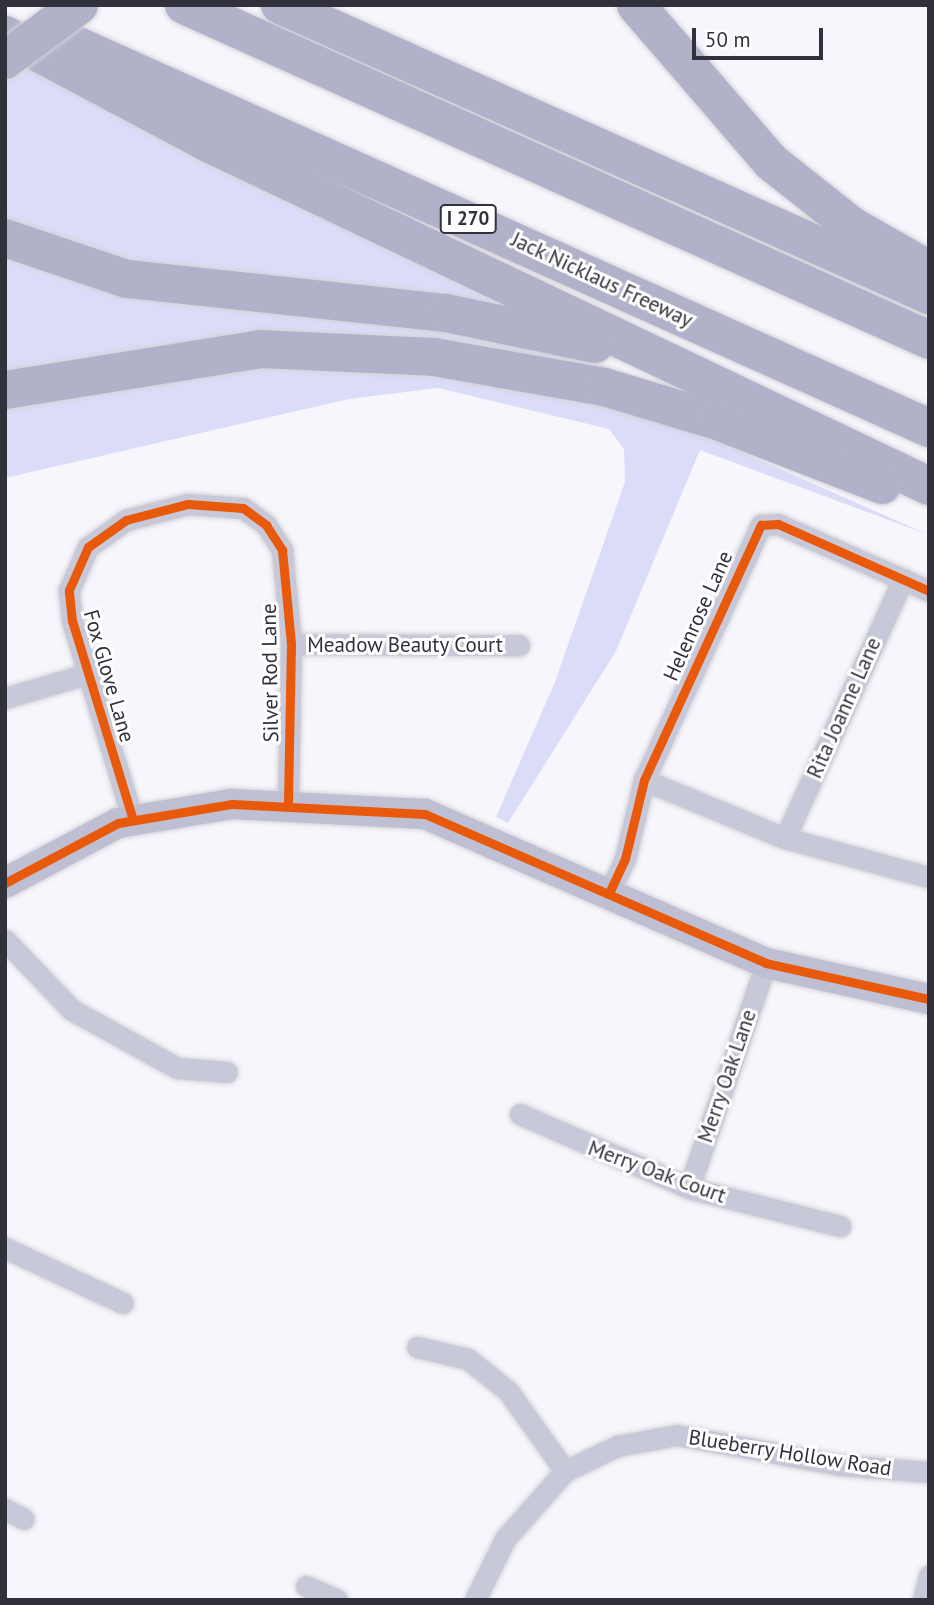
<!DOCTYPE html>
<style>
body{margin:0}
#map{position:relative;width:934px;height:1605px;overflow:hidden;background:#f6f6fc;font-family:"PT Sans",sans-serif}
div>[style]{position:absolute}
.green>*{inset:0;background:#dbddf8}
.roads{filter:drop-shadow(0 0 2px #d3d3d8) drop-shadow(0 0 2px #d3d3d8)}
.street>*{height:21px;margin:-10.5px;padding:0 10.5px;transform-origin:10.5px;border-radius:10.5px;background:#c7c8d8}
.secondary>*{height:30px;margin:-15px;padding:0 15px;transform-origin:15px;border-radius:15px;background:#bebfd2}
.highway>*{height:38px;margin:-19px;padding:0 19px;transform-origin:19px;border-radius:19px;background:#b2b1ca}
.bridges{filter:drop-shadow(0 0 2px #d3d3d8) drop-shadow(0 0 2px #d3d3d8)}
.highway-bridge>*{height:38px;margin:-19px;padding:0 19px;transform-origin:19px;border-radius:19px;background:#b2b1ca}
.cycleway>*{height:9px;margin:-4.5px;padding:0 4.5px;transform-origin:4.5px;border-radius:4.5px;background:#e8590c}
span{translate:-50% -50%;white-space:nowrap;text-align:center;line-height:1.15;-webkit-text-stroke:6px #fff;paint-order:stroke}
.shield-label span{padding:2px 5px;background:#fff;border:2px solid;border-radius:5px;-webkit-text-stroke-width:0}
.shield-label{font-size:19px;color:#30313b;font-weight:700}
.street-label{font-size:21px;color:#30313b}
.frame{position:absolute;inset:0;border:7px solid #30313b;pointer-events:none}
.scale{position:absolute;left:692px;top:28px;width:131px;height:32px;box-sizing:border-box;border:4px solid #30313b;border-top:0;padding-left:9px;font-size:21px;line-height:24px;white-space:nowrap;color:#30313b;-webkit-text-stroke:5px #fff;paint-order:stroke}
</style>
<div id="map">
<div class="green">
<div style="clip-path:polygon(35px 65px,510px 301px,508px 308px,132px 265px,5px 224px,5px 82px)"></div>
<div style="clip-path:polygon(5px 257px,154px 300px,433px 328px,551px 350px,615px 370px,612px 378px,234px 338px,161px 345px,5px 376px)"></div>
<div style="clip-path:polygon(310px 361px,573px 393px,701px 434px,929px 535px,700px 450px,616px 651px,508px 823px,496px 817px,555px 682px,625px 482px,624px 449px,609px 429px,438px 388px,349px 399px,5px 478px,5px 398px)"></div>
</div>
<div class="roads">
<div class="street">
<div style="left:291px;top:644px;width:228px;rotate:0.3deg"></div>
<div style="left:5px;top:698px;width:85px;rotate:-16.3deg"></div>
<div style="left:644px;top:780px;width:152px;rotate:22.4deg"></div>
<div style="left:785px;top:838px;width:149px;rotate:15.2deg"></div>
<div style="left:133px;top:820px;width:208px;rotate:-107deg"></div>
<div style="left:72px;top:621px;width:31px;rotate:-96deg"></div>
<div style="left:69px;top:590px;width:47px;rotate:-66.2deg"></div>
<div style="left:88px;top:547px;width:47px;rotate:-35.4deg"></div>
<div style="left:126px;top:520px;width:64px;rotate:-14.5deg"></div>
<div style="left:188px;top:504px;width:55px;rotate:4.2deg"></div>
<div style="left:243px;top:508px;width:29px;rotate:36deg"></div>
<div style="left:266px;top:525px;width:30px;rotate:57deg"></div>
<div style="left:282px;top:550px;width:94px;rotate:84.5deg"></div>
<div style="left:291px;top:644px;width:161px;rotate:91.1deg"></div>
<div style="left:785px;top:838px;width:285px;rotate:-65.5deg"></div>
<div style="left:609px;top:893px;width:38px;rotate:-65deg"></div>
<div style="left:625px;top:859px;width:81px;rotate:-76.5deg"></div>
<div style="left:644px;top:780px;width:281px;rotate:-65.4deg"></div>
<div style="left:761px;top:525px;width:17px;rotate:-3deg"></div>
<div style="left:778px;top:524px;width:165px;rotate:23.9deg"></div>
<div style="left:5px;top:940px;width:97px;rotate:46.3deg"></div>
<div style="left:72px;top:1010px;width:120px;rotate:28.9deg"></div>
<div style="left:177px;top:1068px;width:50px;rotate:4.6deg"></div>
<div style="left:520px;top:1114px;width:184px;rotate:23.6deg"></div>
<div style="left:689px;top:1188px;width:156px;rotate:14.1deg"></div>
<div style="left:689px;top:1188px;width:238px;rotate:-71.1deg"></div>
<div style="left:5px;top:1248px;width:130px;rotate:25deg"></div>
<div style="left:417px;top:1347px;width:52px;rotate:13.2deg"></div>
<div style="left:468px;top:1359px;width:51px;rotate:38.7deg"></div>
<div style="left:508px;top:1391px;width:98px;rotate:54.5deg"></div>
<div style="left:5px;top:1509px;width:21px;rotate:28deg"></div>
<div style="left:306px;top:1586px;width:34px;rotate:24deg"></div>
<div style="left:475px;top:1600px;width:68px;rotate:-63.8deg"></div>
<div style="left:505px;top:1539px;width:91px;rotate:-48.6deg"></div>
<div style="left:565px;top:1471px;width:58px;rotate:-25.7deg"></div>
<div style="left:617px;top:1446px;width:61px;rotate:-10.4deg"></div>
<div style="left:677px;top:1435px;width:166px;rotate:10.4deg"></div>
<div style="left:840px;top:1465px;width:89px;rotate:4.5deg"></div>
<div style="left:923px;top:1600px;width:25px;rotate:-76deg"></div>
</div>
<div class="secondary">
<div style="left:5px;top:883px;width:128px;rotate:-28deg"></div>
<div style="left:118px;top:823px;width:116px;rotate:-9.5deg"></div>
<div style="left:232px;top:804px;width:193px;rotate:3deg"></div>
<div style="left:425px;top:814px;width:372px;rotate:23.6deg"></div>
<div style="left:766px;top:963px;width:167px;rotate:12.5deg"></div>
</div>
<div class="highway">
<div style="left:184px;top:5px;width:817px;rotate:24.21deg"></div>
<div style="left:280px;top:5px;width:711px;rotate:24.08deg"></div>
<div style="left:636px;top:5px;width:207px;rotate:49.3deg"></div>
<div style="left:771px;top:162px;width:103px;rotate:38.3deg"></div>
<div style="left:852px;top:226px;width:89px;rotate:29.7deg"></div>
<div style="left:5px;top:35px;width:225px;rotate:28deg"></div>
<div style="left:204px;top:141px;width:803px;rotate:25.45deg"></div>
<div style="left:58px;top:37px;width:955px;rotate:24.18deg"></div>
<div style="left:5px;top:238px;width:129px;rotate:18.6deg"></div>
<div style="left:127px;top:279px;width:321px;rotate:6.1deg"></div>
<div style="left:446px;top:313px;width:152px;rotate:11.8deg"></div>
<div style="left:5px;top:390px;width:258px;rotate:-9.1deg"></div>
<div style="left:260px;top:349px;width:174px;rotate:2.6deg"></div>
<div style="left:434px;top:357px;width:173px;rotate:10deg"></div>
<div style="left:604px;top:387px;width:118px;rotate:16.7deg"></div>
<div style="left:717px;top:421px;width:177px;rotate:21.2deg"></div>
</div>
</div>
<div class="bridges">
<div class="highway-bridge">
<div style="left:5px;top:60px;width:92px;rotate:-36.6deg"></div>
</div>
</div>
<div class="cycleway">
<div style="left:133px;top:820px;width:208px;rotate:-107deg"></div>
<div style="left:72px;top:621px;width:31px;rotate:-96deg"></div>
<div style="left:69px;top:590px;width:47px;rotate:-66.2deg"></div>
<div style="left:88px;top:547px;width:47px;rotate:-35.4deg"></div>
<div style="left:126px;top:520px;width:64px;rotate:-14.5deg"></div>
<div style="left:188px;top:504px;width:55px;rotate:4.2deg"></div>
<div style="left:243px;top:508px;width:29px;rotate:36deg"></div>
<div style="left:266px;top:525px;width:30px;rotate:57deg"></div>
<div style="left:282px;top:550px;width:94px;rotate:84.5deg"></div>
<div style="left:291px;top:644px;width:161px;rotate:91.1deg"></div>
<div style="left:5px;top:883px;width:128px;rotate:-28deg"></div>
<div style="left:118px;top:823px;width:116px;rotate:-9.5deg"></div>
<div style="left:232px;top:804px;width:193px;rotate:3deg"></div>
<div style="left:425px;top:814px;width:372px;rotate:23.6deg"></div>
<div style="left:766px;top:963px;width:167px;rotate:12.5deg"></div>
<div style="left:609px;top:893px;width:38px;rotate:-65deg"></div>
<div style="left:625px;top:859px;width:81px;rotate:-76.5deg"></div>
<div style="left:644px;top:780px;width:281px;rotate:-65.4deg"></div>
<div style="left:761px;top:525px;width:17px;rotate:-3deg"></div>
<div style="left:778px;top:524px;width:165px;rotate:23.9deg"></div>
</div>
<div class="shield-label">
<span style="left:468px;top:219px">I 270</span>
</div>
<div class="street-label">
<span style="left:602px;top:280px;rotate:25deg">Jack Nicklaus Freeway</span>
<span style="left:698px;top:616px;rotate:-66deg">Helenrose Lane</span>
<span style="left:405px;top:645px">Meadow Beauty Court</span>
<span style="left:270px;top:673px;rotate:-91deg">Silver Rod Lane</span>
<span style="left:109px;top:676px;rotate:74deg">Fox Glove Lane</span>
<span style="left:844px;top:708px;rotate:-66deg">Rita Joanne Lane</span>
<span style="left:727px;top:1076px;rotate:-71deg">Merry Oak Lane</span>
<span style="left:657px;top:1172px;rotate:20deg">Merry Oak Court</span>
<span style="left:790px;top:1453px;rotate:9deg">Blueberry Hollow Road</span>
</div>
<div class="frame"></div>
<div class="scale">50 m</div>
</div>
